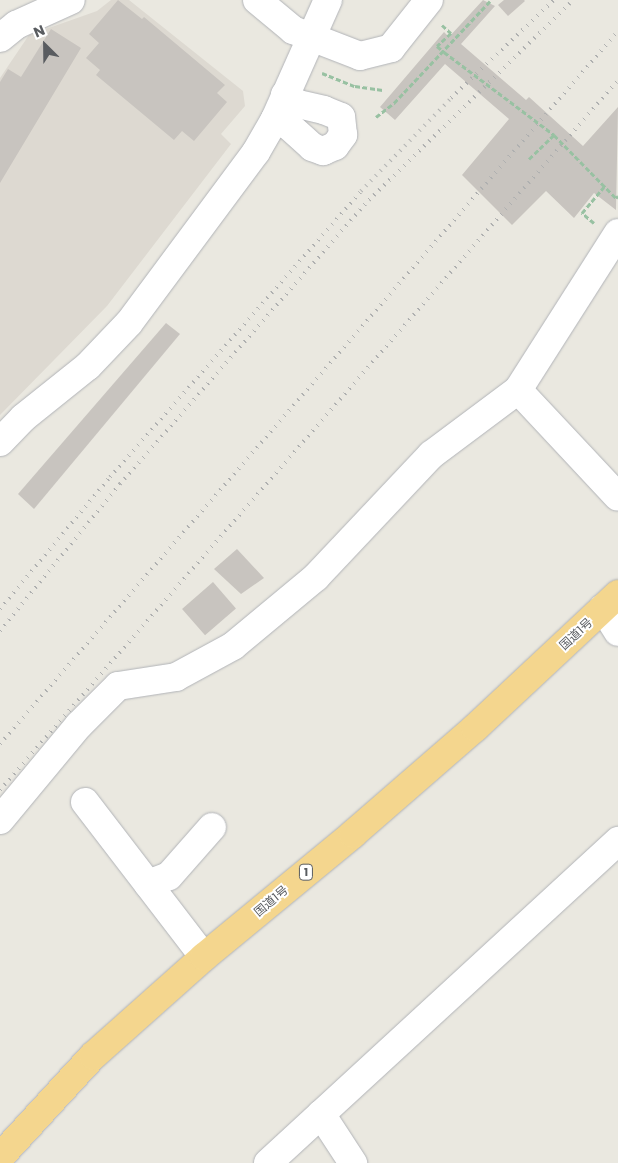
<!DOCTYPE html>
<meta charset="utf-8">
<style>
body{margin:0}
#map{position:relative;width:618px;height:1163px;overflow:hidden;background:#eae8e0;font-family:Poppins,"Noto Sans JP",sans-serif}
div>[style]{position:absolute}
.education>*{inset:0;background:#ddd9d1}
.building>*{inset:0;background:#c8c4bf;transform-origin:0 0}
.path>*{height:3px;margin-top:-1.5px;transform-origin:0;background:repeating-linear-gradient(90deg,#98c1a2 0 5px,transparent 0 7.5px)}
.roads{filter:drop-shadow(0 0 1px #b1b3b7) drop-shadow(0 0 1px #b1b3b7)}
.minor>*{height:28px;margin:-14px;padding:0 14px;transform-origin:14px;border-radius:14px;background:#fff}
.highway>*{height:28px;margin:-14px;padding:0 14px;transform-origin:14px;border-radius:14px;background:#f4d68e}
.rail>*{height:4px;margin-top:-2px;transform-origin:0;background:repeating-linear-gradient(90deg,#afb0b0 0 1px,transparent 0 7px)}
.path-bridge>*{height:3px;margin-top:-1.5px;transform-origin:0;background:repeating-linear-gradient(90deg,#98c1a2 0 5px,transparent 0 7.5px)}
span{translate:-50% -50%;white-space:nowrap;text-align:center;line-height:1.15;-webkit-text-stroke:4px #fff;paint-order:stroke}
.shield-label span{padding:1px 4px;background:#fff;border:1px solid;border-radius:4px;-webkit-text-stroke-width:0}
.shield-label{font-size:11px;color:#595c60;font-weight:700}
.street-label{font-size:12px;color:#595c60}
.north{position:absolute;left:20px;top:20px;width:50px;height:50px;-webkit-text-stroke:4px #fff;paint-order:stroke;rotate:337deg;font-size:14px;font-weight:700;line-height:20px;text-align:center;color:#595c60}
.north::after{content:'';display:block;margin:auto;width:18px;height:22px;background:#595c60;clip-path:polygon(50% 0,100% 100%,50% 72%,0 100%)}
</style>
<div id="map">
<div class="education">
<div style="clip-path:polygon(111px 0,129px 0,243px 91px,245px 106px,221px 134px,231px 144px,107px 306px,0 415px,0 78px,29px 35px,97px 11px)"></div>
</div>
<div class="building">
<div style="clip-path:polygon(118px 0,142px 19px,144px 17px,225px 85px,217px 93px,227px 102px,194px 141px,182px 131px,174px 140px,96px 75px,100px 70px,86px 58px,99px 43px,89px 34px)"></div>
<div style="clip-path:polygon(483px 0,495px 6px,461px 44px,526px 100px,529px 97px,583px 146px,618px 107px,616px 210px,594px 193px,574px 218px,546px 191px,512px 225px,462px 175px,509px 119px,445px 64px,395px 120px,380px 107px,444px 32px,449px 37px)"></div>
<div style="clip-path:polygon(504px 0,524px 0,525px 1px,508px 16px,498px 5px)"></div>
<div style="clip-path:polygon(51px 29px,81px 48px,0 183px,0 82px,8px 69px,21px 77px)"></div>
<div style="clip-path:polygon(166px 323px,180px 334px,34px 509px,18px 494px)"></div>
<div style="clip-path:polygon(237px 549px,264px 578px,241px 594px,214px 569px)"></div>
<div style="left:213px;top:582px;width:35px;height:41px;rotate:49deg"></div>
</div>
<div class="path">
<div style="left:442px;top:25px;width:12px;rotate:42deg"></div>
<div style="left:451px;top:33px;width:19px;rotate:137deg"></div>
<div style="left:437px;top:46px;width:9px;rotate:41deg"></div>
<div style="left:322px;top:73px;width:35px;rotate:22deg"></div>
<div style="left:355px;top:86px;width:28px;rotate:8deg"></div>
<div style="left:376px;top:117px;width:23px;rotate:-38deg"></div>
<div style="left:394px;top:103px;width:140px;rotate:-46.7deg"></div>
<div style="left:529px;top:159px;width:35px;rotate:-44deg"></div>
<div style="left:616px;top:198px;width:3px;rotate:-45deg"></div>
<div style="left:594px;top:223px;width:16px;rotate:-140deg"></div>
<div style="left:582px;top:213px;width:34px;rotate:-50deg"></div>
</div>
<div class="roads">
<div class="minor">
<div style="left:257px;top:0;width:47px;rotate:39.8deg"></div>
<div style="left:293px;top:30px;width:72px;rotate:21.2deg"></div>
<div style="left:360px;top:56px;width:32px;rotate:-14deg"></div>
<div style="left:391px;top:48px;width:61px;rotate:-51.6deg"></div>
<div style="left:0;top:38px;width:21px;rotate:-39deg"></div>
<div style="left:16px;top:25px;width:60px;rotate:-24.4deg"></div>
<div style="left:275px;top:119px;width:16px;rotate:27deg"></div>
<div style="left:289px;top:126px;width:31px;rotate:42deg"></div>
<div style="left:312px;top:147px;width:12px;rotate:20deg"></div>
<div style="left:323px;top:151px;width:13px;rotate:-23deg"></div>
<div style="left:335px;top:146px;width:14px;rotate:-54deg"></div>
<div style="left:343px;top:135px;width:18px;rotate:-96deg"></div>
<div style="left:341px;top:117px;width:18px;rotate:-158deg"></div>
<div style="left:324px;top:110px;width:27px;rotate:-167deg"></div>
<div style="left:298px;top:104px;width:16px;rotate:-145deg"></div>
<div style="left:518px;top:390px;width:186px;rotate:-57.5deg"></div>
<div style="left:0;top:442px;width:33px;rotate:-46deg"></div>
<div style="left:23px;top:418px;width:83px;rotate:-38.7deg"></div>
<div style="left:88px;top:366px;width:59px;rotate:-46.4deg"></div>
<div style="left:129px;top:323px;width:213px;rotate:-53.4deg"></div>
<div style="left:256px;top:152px;width:38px;rotate:-60deg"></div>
<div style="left:275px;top:119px;width:130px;rotate:-66deg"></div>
<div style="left:603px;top:608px;width:28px;rotate:58deg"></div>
<div style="left:85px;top:802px;width:195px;rotate:52.5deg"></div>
<div style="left:0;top:820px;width:124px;rotate:-50.3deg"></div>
<div style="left:79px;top:725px;width:55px;rotate:-45deg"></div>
<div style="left:118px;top:686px;width:59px;rotate:-8.8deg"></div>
<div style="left:176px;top:677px;width:65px;rotate:-28.5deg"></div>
<div style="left:233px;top:646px;width:108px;rotate:-39.7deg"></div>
<div style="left:316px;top:577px;width:168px;rotate:-46.7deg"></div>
<div style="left:431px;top:455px;width:109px;rotate:-36.8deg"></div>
<div style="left:518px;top:390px;width:146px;rotate:46.9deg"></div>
<div style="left:148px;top:884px;width:22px;rotate:-21deg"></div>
<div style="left:169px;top:876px;width:65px;rotate:-48.7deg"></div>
<div style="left:321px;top:1114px;width:59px;rotate:56.9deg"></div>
<div style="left:268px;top:1163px;width:476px;rotate:-42.6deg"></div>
</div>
<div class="highway">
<div style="left:0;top:1157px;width:137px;rotate:-47.4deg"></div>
<div style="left:93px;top:1056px;width:149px;rotate:-41.7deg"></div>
<div style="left:204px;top:957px;width:193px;rotate:-39.5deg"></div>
<div style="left:353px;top:834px;width:162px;rotate:-41deg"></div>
<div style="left:475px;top:728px;width:196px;rotate:-43.1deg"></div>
</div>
</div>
<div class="rail">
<div style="left:0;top:609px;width:172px;rotate:-50.2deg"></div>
<div style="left:110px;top:477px;width:381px;rotate:-48.7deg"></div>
<div style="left:361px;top:191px;width:129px;rotate:-45.9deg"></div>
<div style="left:451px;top:98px;width:142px;rotate:-43.6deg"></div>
<div style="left:0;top:631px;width:190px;rotate:-50.8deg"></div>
<div style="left:120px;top:484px;width:378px;rotate:-48.8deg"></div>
<div style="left:369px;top:200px;width:286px;rotate:-44.4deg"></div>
<div style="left:0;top:744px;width:944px;rotate:-49.08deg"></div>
<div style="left:0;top:790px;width:941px;rotate:-48.96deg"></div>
</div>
<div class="path-bridge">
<div style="left:444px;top:52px;width:138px;rotate:37deg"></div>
<div style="left:554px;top:135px;width:88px;rotate:45.5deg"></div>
</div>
<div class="shield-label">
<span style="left:306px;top:872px">1</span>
</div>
<div class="street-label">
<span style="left:576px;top:634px;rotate:-43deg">国道1号</span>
<span style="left:271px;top:901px;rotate:-40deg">国道1号</span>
</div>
<div class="north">N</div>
</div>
